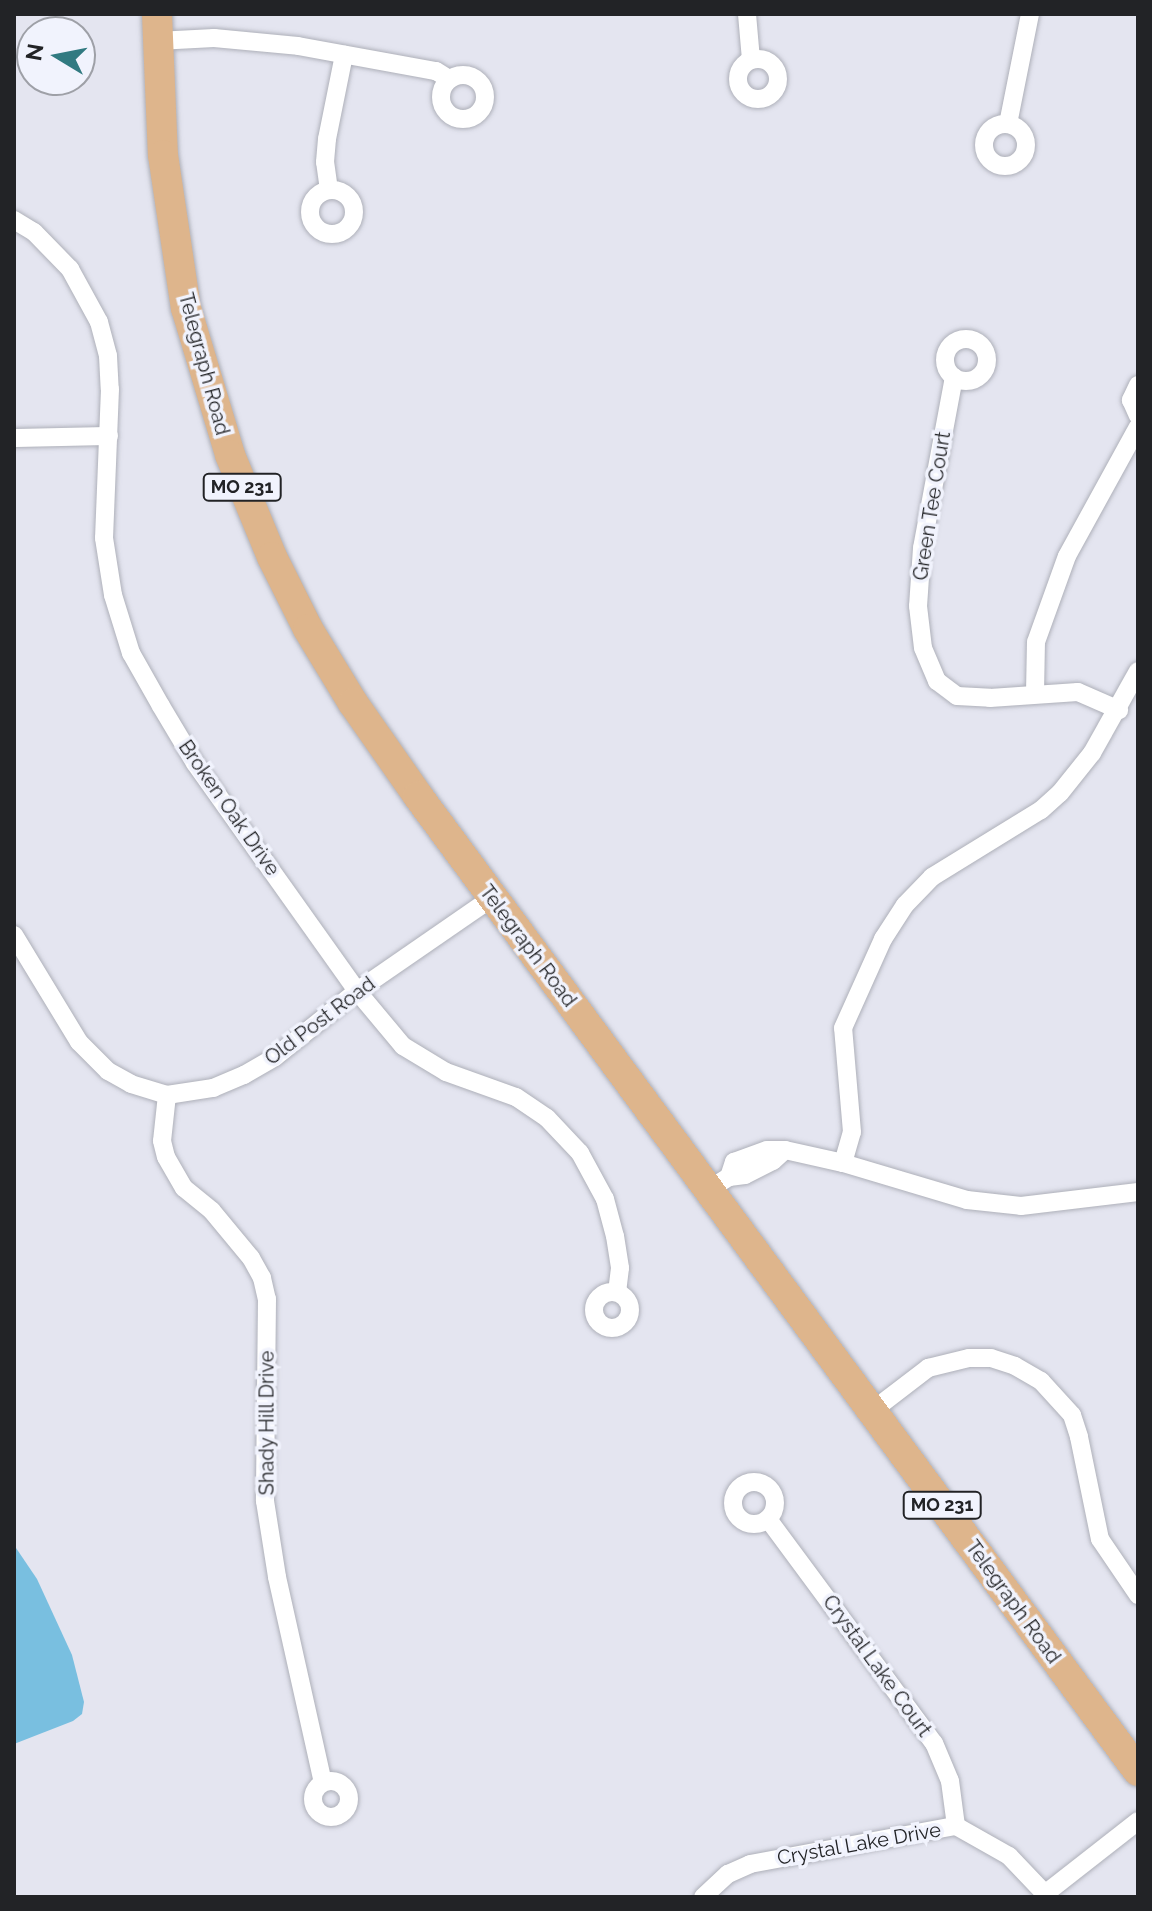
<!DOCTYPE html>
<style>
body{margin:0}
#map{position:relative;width:1152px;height:1911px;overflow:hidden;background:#e4e5f0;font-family:Raleway,sans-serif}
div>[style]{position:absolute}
.water>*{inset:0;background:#79bfe0}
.roads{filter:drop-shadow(0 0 2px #aeb0b9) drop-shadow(0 0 2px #aeb0b9)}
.minor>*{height:18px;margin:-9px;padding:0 9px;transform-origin:9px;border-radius:9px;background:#fff}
.minor>.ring{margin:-9px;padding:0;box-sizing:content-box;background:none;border:18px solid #fff;border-radius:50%}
.primary>*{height:30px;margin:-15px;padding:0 15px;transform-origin:15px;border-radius:15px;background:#deb58c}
span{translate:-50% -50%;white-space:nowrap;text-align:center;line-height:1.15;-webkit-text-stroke:7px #f1f3fd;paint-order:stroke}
.shield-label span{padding:2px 6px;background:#f1f3fd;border:2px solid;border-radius:6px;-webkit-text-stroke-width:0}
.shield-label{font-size:18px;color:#222326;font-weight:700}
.street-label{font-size:20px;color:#222326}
.frame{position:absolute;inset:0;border:16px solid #222326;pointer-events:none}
.north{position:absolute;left:16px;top:16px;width:80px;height:80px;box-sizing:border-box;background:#f1f3fd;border:2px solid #9ea0a7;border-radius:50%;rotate:280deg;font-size:22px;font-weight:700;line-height:32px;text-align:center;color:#222326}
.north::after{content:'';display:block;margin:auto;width:28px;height:36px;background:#317a81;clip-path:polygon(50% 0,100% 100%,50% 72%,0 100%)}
</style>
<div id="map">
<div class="water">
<div style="clip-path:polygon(14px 1545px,37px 1579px,72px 1655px,84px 1702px,82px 1714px,73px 1721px,14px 1744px)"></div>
</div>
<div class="roads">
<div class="minor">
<div style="left:747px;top:14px;width:46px;rotate:85deg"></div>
<div style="left:157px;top:41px;width:57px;rotate:-3deg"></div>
<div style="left:214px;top:38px;width:84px;rotate:5.4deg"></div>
<div style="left:298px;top:46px;width:140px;rotate:10.3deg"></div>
<div style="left:436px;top:71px;width:15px;rotate:32deg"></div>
<div class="ring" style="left:738px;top:59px;width:22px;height:22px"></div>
<div class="ring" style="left:441px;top:75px;width:26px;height:26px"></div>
<div style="left:1008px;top:124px;width:112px;rotate:-78.7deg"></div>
<div class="ring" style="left:984px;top:124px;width:24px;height:24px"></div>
<div style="left:329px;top:190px;width:28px;rotate:-98deg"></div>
<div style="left:325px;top:162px;width:23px;rotate:-85deg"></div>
<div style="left:327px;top:139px;width:86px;rotate:-78.6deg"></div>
<div class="ring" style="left:310px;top:190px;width:26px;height:26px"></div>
<div style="left:14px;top:220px;width:23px;rotate:31deg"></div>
<div style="left:34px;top:232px;width:52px;rotate:45.8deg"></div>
<div style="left:70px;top:269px;width:60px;rotate:61.3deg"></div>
<div style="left:99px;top:322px;width:35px;rotate:75deg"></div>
<div style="left:108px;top:356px;width:33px;rotate:87deg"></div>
<div style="left:110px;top:389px;width:149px;rotate:92.3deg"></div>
<div style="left:104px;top:538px;width:58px;rotate:81deg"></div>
<div style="left:113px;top:595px;width:61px;rotate:72.8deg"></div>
<div style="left:131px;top:653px;width:61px;rotate:60.5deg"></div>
<div style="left:161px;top:706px;width:66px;rotate:59.2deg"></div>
<div style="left:195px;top:763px;width:280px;rotate:54.6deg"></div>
<div style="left:357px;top:991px;width:72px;rotate:50.1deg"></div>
<div style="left:403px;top:1046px;width:50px;rotate:31.2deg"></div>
<div style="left:446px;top:1072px;width:74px;rotate:19.7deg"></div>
<div style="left:516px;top:1097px;width:37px;rotate:34deg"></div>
<div style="left:547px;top:1118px;width:48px;rotate:46.7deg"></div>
<div style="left:580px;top:1153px;width:52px;rotate:61.5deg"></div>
<div style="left:605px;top:1199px;width:38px;rotate:75deg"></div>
<div style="left:615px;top:1236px;width:32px;rotate:81deg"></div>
<div style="left:620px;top:1268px;width:24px;rotate:97deg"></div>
<div class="ring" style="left:945px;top:339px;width:24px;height:24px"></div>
<div style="left:954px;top:377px;width:174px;rotate:100.6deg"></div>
<div style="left:922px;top:548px;width:58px;rotate:93.9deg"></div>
<div style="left:918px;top:606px;width:42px;rotate:83.2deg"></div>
<div style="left:923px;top:648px;width:36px;rotate:67deg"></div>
<div style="left:937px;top:681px;width:25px;rotate:37deg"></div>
<div style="left:957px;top:696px;width:33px;rotate:3deg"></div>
<div style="left:990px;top:698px;width:88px;rotate:-3.9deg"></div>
<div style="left:1078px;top:692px;width:45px;rotate:23.7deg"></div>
<div style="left:1138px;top:385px;width:17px;rotate:115deg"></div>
<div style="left:1131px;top:400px;width:17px;rotate:66deg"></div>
<div style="left:14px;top:438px;width:95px;rotate:-1.2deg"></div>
<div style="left:1035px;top:693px;width:51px;rotate:-88.9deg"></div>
<div style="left:1036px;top:642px;width:91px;rotate:-70.2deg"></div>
<div style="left:1067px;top:556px;width:147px;rotate:-61.2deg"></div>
<div style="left:14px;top:935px;width:125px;rotate:58.7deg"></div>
<div style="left:79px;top:1042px;width:41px;rotate:45deg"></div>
<div style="left:108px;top:1071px;width:26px;rotate:29deg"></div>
<div style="left:131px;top:1084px;width:38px;rotate:17deg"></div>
<div style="left:167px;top:1095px;width:47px;rotate:-8.7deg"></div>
<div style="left:213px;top:1088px;width:34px;rotate:-23deg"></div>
<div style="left:244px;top:1075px;width:36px;rotate:-30deg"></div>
<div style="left:275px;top:1057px;width:105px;rotate:-38.8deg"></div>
<div style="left:357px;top:991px;width:164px;rotate:-34.6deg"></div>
<div style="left:167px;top:1095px;width:46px;rotate:96.2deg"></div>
<div style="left:162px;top:1141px;width:16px;rotate:76deg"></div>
<div style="left:166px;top:1157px;width:36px;rotate:60deg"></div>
<div style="left:184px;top:1188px;width:36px;rotate:39deg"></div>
<div style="left:212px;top:1211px;width:61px;rotate:50.3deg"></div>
<div style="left:251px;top:1258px;width:23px;rotate:61deg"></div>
<div style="left:262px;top:1278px;width:22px;rotate:77deg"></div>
<div style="left:267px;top:1299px;width:202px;rotate:90.6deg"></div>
<div style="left:265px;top:1501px;width:77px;rotate:81deg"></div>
<div style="left:277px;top:1577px;width:210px;rotate:77.4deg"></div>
<div style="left:843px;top:1163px;width:32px;rotate:-74deg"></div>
<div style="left:852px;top:1132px;width:104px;rotate:-94.9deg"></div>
<div style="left:843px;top:1028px;width:98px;rotate:-65.8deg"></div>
<div style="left:883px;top:939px;width:40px;rotate:-57.1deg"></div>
<div style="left:905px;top:905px;width:39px;rotate:-46deg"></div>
<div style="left:932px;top:877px;width:128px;rotate:-31.6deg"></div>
<div style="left:1041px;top:810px;width:25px;rotate:-42deg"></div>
<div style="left:1060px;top:793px;width:51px;rotate:-51.3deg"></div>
<div style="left:1092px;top:753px;width:94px;rotate:-60.7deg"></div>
<div style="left:729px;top:1177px;width:16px;rotate:-72deg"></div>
<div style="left:734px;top:1162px;width:35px;rotate:-20deg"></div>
<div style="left:767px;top:1150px;width:18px"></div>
<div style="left:708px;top:1190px;width:25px;rotate:-32deg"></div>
<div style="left:729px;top:1177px;width:16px;rotate:-7deg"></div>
<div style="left:745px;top:1175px;width:31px;rotate:-27deg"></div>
<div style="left:773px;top:1161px;width:16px;rotate:-43deg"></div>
<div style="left:785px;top:1150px;width:59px;rotate:12.6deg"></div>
<div style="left:843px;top:1163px;width:129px;rotate:16.6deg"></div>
<div style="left:967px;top:1200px;width:54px;rotate:6.3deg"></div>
<div style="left:1021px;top:1206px;width:118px;rotate:-6.8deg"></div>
<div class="ring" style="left:594px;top:1292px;width:18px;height:18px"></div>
<div style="left:872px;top:1411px;width:71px;rotate:-37.5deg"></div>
<div style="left:928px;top:1368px;width:42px;rotate:-13.7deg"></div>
<div style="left:969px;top:1358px;width:22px"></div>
<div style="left:991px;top:1358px;width:25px;rotate:18deg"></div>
<div style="left:1015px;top:1366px;width:30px;rotate:30deg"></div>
<div style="left:1041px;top:1381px;width:46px;rotate:47.6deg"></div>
<div style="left:1072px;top:1415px;width:23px;rotate:72deg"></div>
<div style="left:1079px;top:1437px;width:104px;rotate:78.4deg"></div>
<div style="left:1100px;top:1539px;width:68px;rotate:55.8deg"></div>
<div class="ring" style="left:733px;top:1482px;width:24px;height:24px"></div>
<div style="left:768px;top:1519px;width:279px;rotate:53.5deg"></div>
<div style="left:934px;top:1743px;width:41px;rotate:67.2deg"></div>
<div style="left:950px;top:1781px;width:45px;rotate:82.4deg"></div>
<div class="ring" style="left:313px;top:1781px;width:18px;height:18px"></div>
<div style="left:1046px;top:1893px;width:117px;rotate:-38deg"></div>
<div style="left:703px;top:1897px;width:34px;rotate:-43deg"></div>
<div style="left:728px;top:1874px;width:24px;rotate:-24deg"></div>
<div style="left:750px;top:1864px;width:209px;rotate:-10.5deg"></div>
<div style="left:956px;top:1826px;width:61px;rotate:29.5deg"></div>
<div style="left:1009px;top:1856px;width:57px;rotate:46.4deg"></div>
</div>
<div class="primary">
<div style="left:157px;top:14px;width:141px;rotate:87.6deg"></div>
<div style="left:163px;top:155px;width:155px;rotate:81.5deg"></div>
<div style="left:186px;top:308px;width:153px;rotate:73.3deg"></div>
<div style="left:230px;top:455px;width:110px;rotate:67.6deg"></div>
<div style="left:272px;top:557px;width:80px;rotate:63.4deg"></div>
<div style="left:308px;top:629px;width:87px;rotate:58.7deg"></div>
<div style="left:353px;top:703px;width:113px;rotate:55deg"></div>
<div style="left:418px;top:796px;width:1212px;rotate:53.56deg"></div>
</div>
</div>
<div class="shield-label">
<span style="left:242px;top:487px">MO 231</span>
<span style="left:942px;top:1505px">MO 231</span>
</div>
<div class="street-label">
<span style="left:204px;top:364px;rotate:75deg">Telegraph Road</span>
<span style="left:932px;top:506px;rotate:-81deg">Green Tee Court</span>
<span style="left:229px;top:808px;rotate:55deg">Broken Oak Drive</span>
<span style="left:528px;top:946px;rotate:53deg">Telegraph Road</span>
<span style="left:320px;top:1021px;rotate:-37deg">Old Post Road</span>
<span style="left:267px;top:1423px;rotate:-90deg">Shady Hill Drive</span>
<span style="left:1013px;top:1602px;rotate:54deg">Telegraph Road</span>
<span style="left:877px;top:1666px;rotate:54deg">Crystal Lake Court</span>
<span style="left:859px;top:1844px;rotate:-10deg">Crystal Lake Drive</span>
</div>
<div class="frame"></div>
<div class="north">N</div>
</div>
